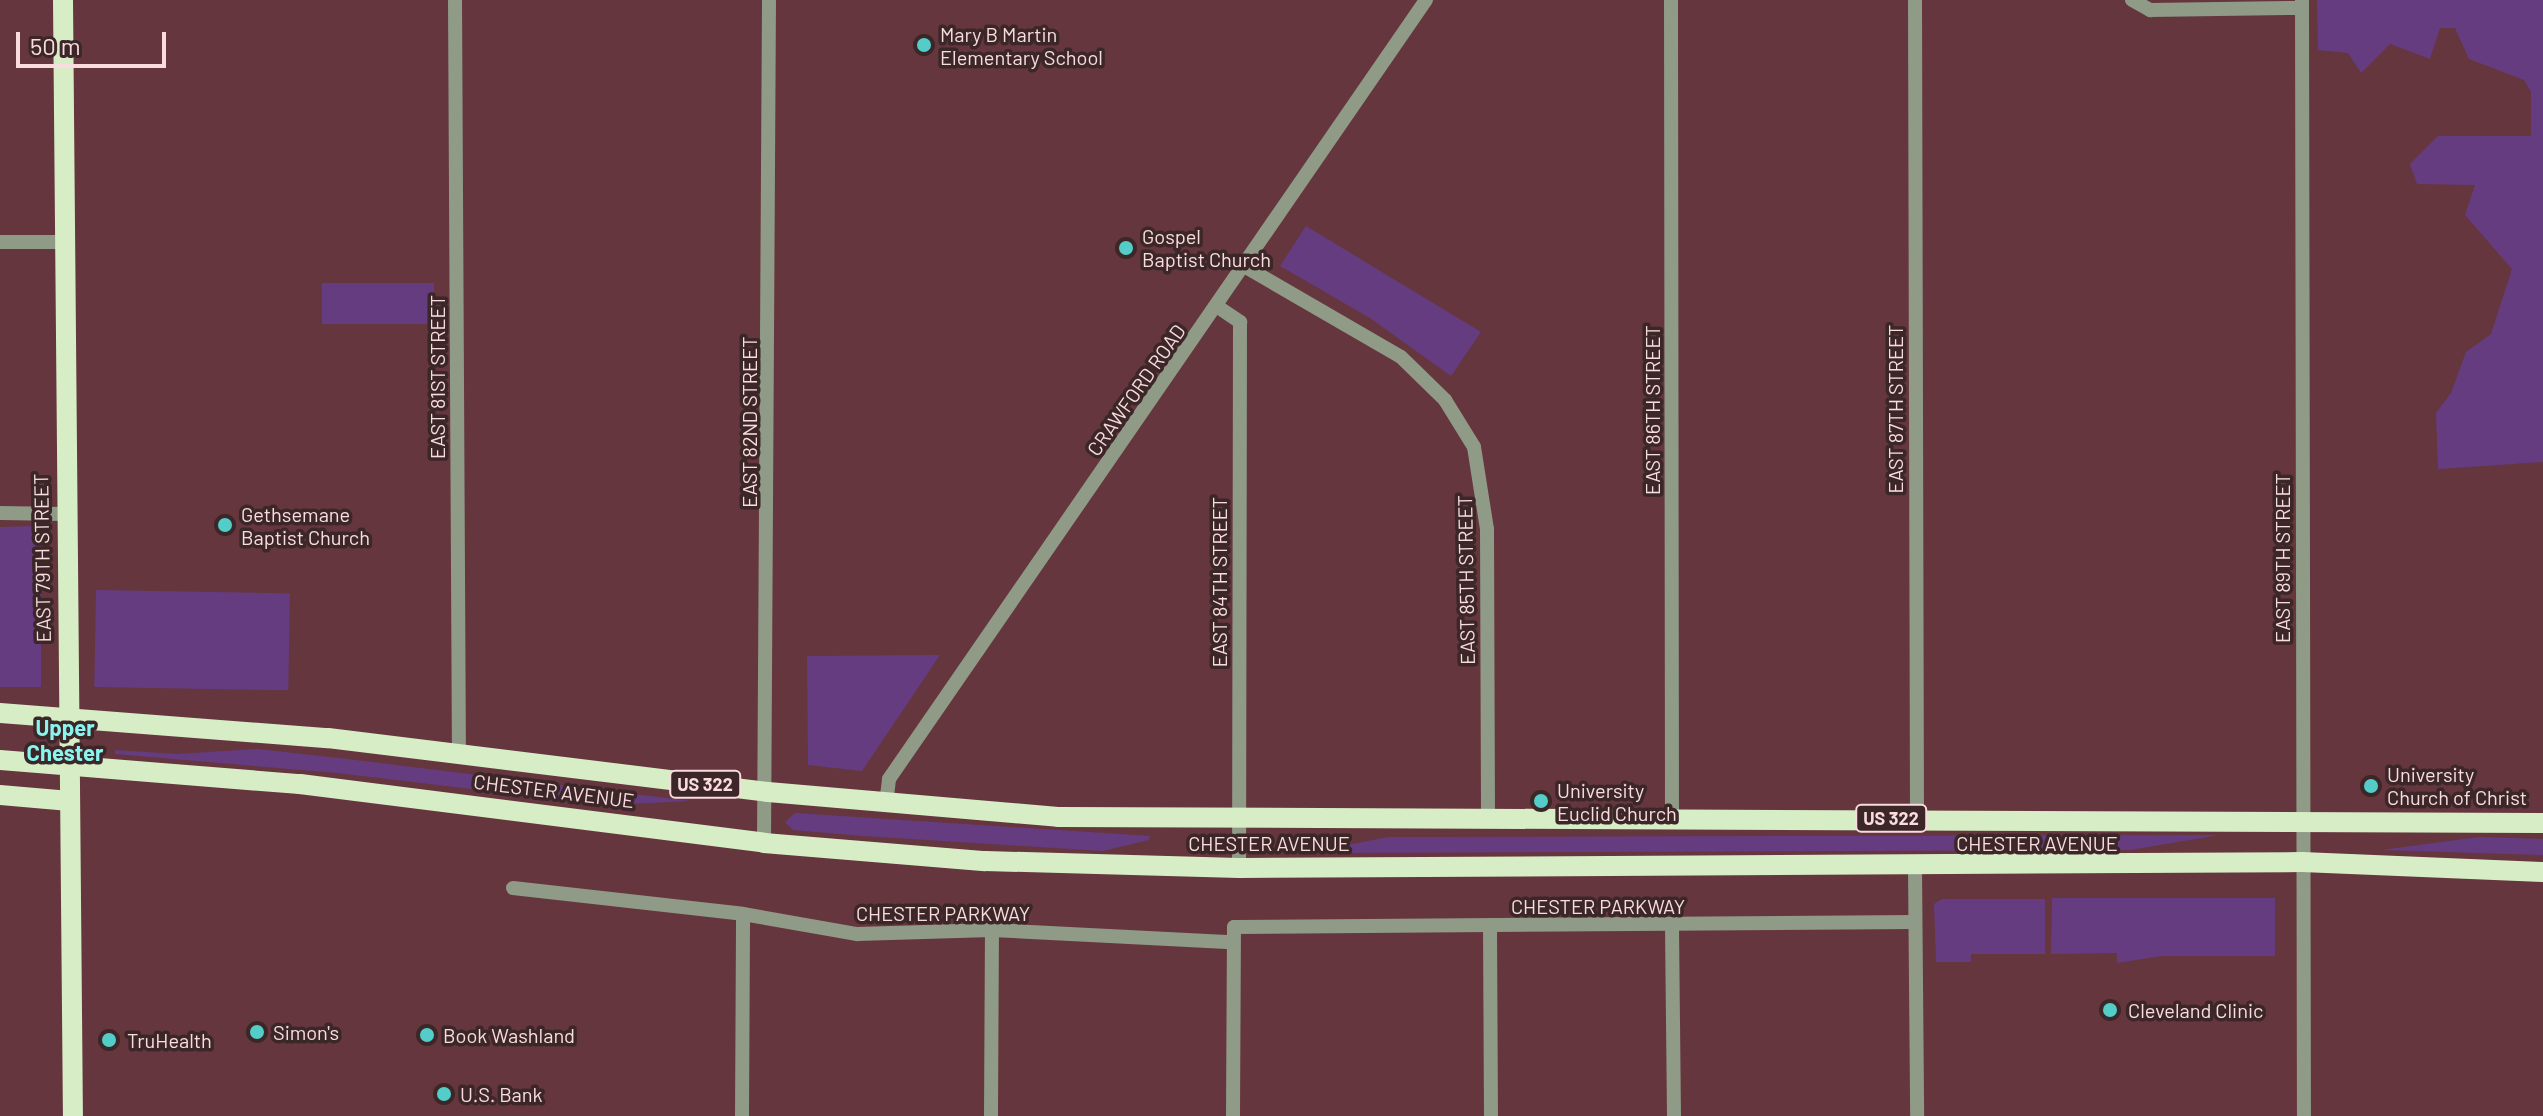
<!DOCTYPE html>
<style>
body{margin:0}
#map{position:relative;width:2543px;height:1116px;overflow:hidden;background:#65363d;font-family:Barlow,sans-serif}
div>[style]{position:absolute}
.green>*{inset:0;background:#663c80;transform-origin:0 0}
.minor>*{height:14px;margin:-7px;padding:0 7px;transform-origin:7px;border-radius:7px;background:#8f9a87}
.major>*{height:20px;margin:-10px;padding:0 10px;transform-origin:10px;border-radius:10px;background:#d7edc6}
.dots>*{width:22px;height:22px;translate:-50% -50%;box-sizing:border-box;border:4px solid #3b2628;border-radius:50%}
span{translate:-50% -50%;white-space:nowrap;text-align:center;line-height:1.15;-webkit-text-stroke:7px #3b2628;paint-order:stroke}
.shield-label span{padding:2px 6px;background:#3b2628;border:2px solid;border-radius:6px;-webkit-text-stroke-width:0}
.shield-label{font-size:18px;color:#fadcdf;font-weight:700}
.poi-label{font-size:20px;color:#fadcdf}
.left{translate:0 -50%;text-align:left}
.street-label{font-size:20px;color:#fadcdf}
.neighbourhood-label{font-size:22px;color:#8af5ef;font-weight:700}
.scale{position:absolute;left:16px;top:32px;width:150px;height:36px;box-sizing:border-box;border:4px solid #fadcdf;border-top:0;padding-left:10px;font-size:24px;line-height:28px;white-space:nowrap;color:#fadcdf;-webkit-text-stroke:6px #3b2628;paint-order:stroke}
</style>
<div id="map">
<div class="green">
<div style="clip-path:polygon(2317px 0,2543px 0,2543px 462px,2438px 469px,2436px 413px,2451px 393px,2466px 352px,2491px 334px,2512px 269px,2465px 215px,2475px 185px,2417px 184px,2410px 164px,2438px 136px,2531px 136px,2531px 92px,2524px 80px,2469px 59px,2455px 28px,2440px 28px,2430px 59px,2390px 44px,2361px 73px,2348px 53px,2318px 50px)"></div>
<div style="clip-path:polygon(1306px 226px,1481px 332px,1451px 376px,1370px 318px,1280px 266px)"></div>
<div style="left:434px;top:283px;width:41px;height:112px;rotate:90deg"></div>
<div style="clip-path:polygon(34px 526px,41px 529px,41px 687px,0 687px,0 527px)"></div>
<div style="left:96px;top:590px;width:194px;height:97px;rotate:1deg"></div>
<div style="clip-path:polygon(940px 655px,862px 771px,808px 765px,807px 656px)"></div>
<div style="clip-path:polygon(257px 749px,339px 758px,691px 801px,608px 805px,337px 773px,115px 754px,115px 750px,177px 754px)"></div>
<div style="clip-path:polygon(795px 813px,1150px 836px,1149px 840px,1103px 851px,863px 836px,793px 830px,785px 822px)"></div>
<div style="clip-path:polygon(2219px 835px,2130px 850px,1332px 853px,1332px 848px,1388px 837px)"></div>
<div style="clip-path:polygon(2479px 837px,2543px 839px,2543px 855px,2381px 850px)"></div>
<div style="clip-path:polygon(2052px 898px,2275px 898px,2275px 956px,2161px 956px,2117px 963px,2117px 953px,2051px 954px)"></div>
<div style="clip-path:polygon(1942px 899px,2045px 899px,2045px 954px,1971px 954px,1971px 962px,1936px 962px,1934px 904px)"></div>
</div>
<div class="minor">
<div style="left:455px;top:0;width:754px;rotate:89.7deg"></div>
<div style="left:1671px;top:0;width:819px;rotate:89.93deg"></div>
<div style="left:1915px;top:0;width:818px;rotate:89.86deg"></div>
<div style="left:2132px;top:0;width:21px;rotate:29deg"></div>
<div style="left:2150px;top:10px;width:152px;rotate:-0.8deg"></div>
<div style="left:2302px;top:0;width:1116px;rotate:89.9deg"></div>
<div style="left:0;top:242px;width:65px"></div>
<div style="left:1244px;top:266px;width:181px;rotate:30.1deg"></div>
<div style="left:1401px;top:357px;width:62px;rotate:44.3deg"></div>
<div style="left:1445px;top:400px;width:55px;rotate:58.3deg"></div>
<div style="left:1474px;top:447px;width:83px;rotate:81deg"></div>
<div style="left:1487px;top:529px;width:291px;rotate:89.8deg"></div>
<div style="left:1218px;top:307px;width:27px;rotate:34deg"></div>
<div style="left:1240px;top:322px;width:546px;rotate:90.1deg"></div>
<div style="left:0;top:513px;width:65px;rotate:0.9deg"></div>
<div style="left:886px;top:804px;width:25px;rotate:-83deg"></div>
<div style="left:889px;top:779px;width:946px;rotate:-55.42deg"></div>
<div style="left:764px;top:843px;width:843px;rotate:-89.66deg"></div>
<div style="left:1915px;top:868px;width:248px;rotate:89.5deg"></div>
<div style="left:513px;top:888px;width:231px;rotate:6.4deg"></div>
<div style="left:743px;top:914px;width:116px;rotate:10deg"></div>
<div style="left:857px;top:934px;width:135px;rotate:-1.7deg"></div>
<div style="left:992px;top:930px;width:240px;rotate:2.9deg"></div>
<div style="left:1490px;top:926px;width:190px;rotate:89.7deg"></div>
<div style="left:1672px;top:926px;width:190px;rotate:89.4deg"></div>
<div style="left:742px;top:1116px;width:202px;rotate:-89.7deg"></div>
<div style="left:991px;top:1116px;width:186px;rotate:-89.7deg"></div>
<div style="left:1233px;top:1116px;width:189px;rotate:-89.7deg"></div>
<div style="left:1234px;top:927px;width:681px;rotate:-0.42deg"></div>
</div>
<div class="major">
<div style="left:63px;top:0;width:1116px;rotate:89.49deg"></div>
<div style="left:0;top:713px;width:329px;rotate:4.4deg"></div>
<div style="left:328px;top:738px;width:443px;rotate:7deg"></div>
<div style="left:768px;top:792px;width:291px;rotate:4.9deg"></div>
<div style="left:1058px;top:817px;width:1485px;rotate:0.23deg"></div>
<div style="left:0;top:760px;width:301px;rotate:4.6deg"></div>
<div style="left:300px;top:784px;width:468px;rotate:7.2deg"></div>
<div style="left:764px;top:843px;width:222px;rotate:4.7deg"></div>
<div style="left:985px;top:861px;width:254px;rotate:1.6deg"></div>
<div style="left:1239px;top:868px;width:1063px;rotate:-0.32deg"></div>
<div style="left:2302px;top:862px;width:241px;rotate:2.4deg"></div>
<div style="left:0;top:795px;width:70px;rotate:4.9deg"></div>
</div>
<div class="dots">
<div style="left:924px;top:45px;background:#54cdc8"></div>
<div style="left:1126px;top:248px;background:#54cdc8"></div>
<div style="left:225px;top:525px;background:#54cdc8"></div>
<div style="left:2371px;top:786px;background:#54cdc8"></div>
<div style="left:1541px;top:801px;background:#54cdc8"></div>
<div style="left:2110px;top:1010px;background:#54cdc8"></div>
<div style="left:257px;top:1032px;background:#54cdc8"></div>
<div style="left:427px;top:1035px;background:#54cdc8"></div>
<div style="left:109px;top:1040px;background:#54cdc8"></div>
<div style="left:444px;top:1094px;background:#54cdc8"></div>
</div>
<div class="shield-label">
<span style="left:705px;top:784px">US 322</span>
<span style="left:1891px;top:818px">US 322</span>
</div>
<div class="poi-label">
<span class="left" style="left:940px;top:46px">Mary B Martin<br>Elementary School</span>
<span class="left" style="left:1142px;top:248px">Gospel<br>Baptist Church</span>
<span class="left" style="left:241px;top:526px">Gethsemane<br>Baptist Church</span>
<span class="left" style="left:2387px;top:786px">University<br>Church of Christ</span>
<span class="left" style="left:1557px;top:802px">University<br>Euclid Church</span>
<span class="left" style="left:2128px;top:1010px">Cleveland Clinic</span>
<span class="left" style="left:273px;top:1032px">Simon's</span>
<span class="left" style="left:443px;top:1035px">Book Washland</span>
<span class="left" style="left:127px;top:1040px">TruHealth</span>
<span class="left" style="left:460px;top:1094px">U.S. Bank</span>
</div>
<div class="street-label">
<span style="left:437px;top:377px;rotate:-90deg">EAST 81ST STREET</span>
<span style="left:1136px;top:390px;rotate:-55deg">CRAWFORD ROAD</span>
<span style="left:1895px;top:409px;rotate:-90deg">EAST 87TH STREET</span>
<span style="left:1652px;top:410px;rotate:-90deg">EAST 86TH STREET</span>
<span style="left:749px;top:422px;rotate:-90deg">EAST 82ND STREET</span>
<span style="left:42px;top:558px;rotate:-91deg">EAST 79TH STREET</span>
<span style="left:2282px;top:558px;rotate:-90deg">EAST 89TH STREET</span>
<span style="left:1466px;top:580px;rotate:-91deg">EAST 85TH STREET</span>
<span style="left:1219px;top:582px;rotate:-90deg">EAST 84TH STREET</span>
<span style="left:554px;top:791px;rotate:7deg">CHESTER AVENUE</span>
<span style="left:1269px;top:843px">CHESTER AVENUE</span>
<span style="left:2037px;top:843px">CHESTER AVENUE</span>
<span style="left:1598px;top:906px">CHESTER PARKWAY</span>
<span style="left:943px;top:913px">CHESTER PARKWAY</span>
</div>
<div class="neighbourhood-label">
<span style="left:65px;top:740px">Upper<br>Chester</span>
</div>
<div class="scale">50 m</div>
</div>
